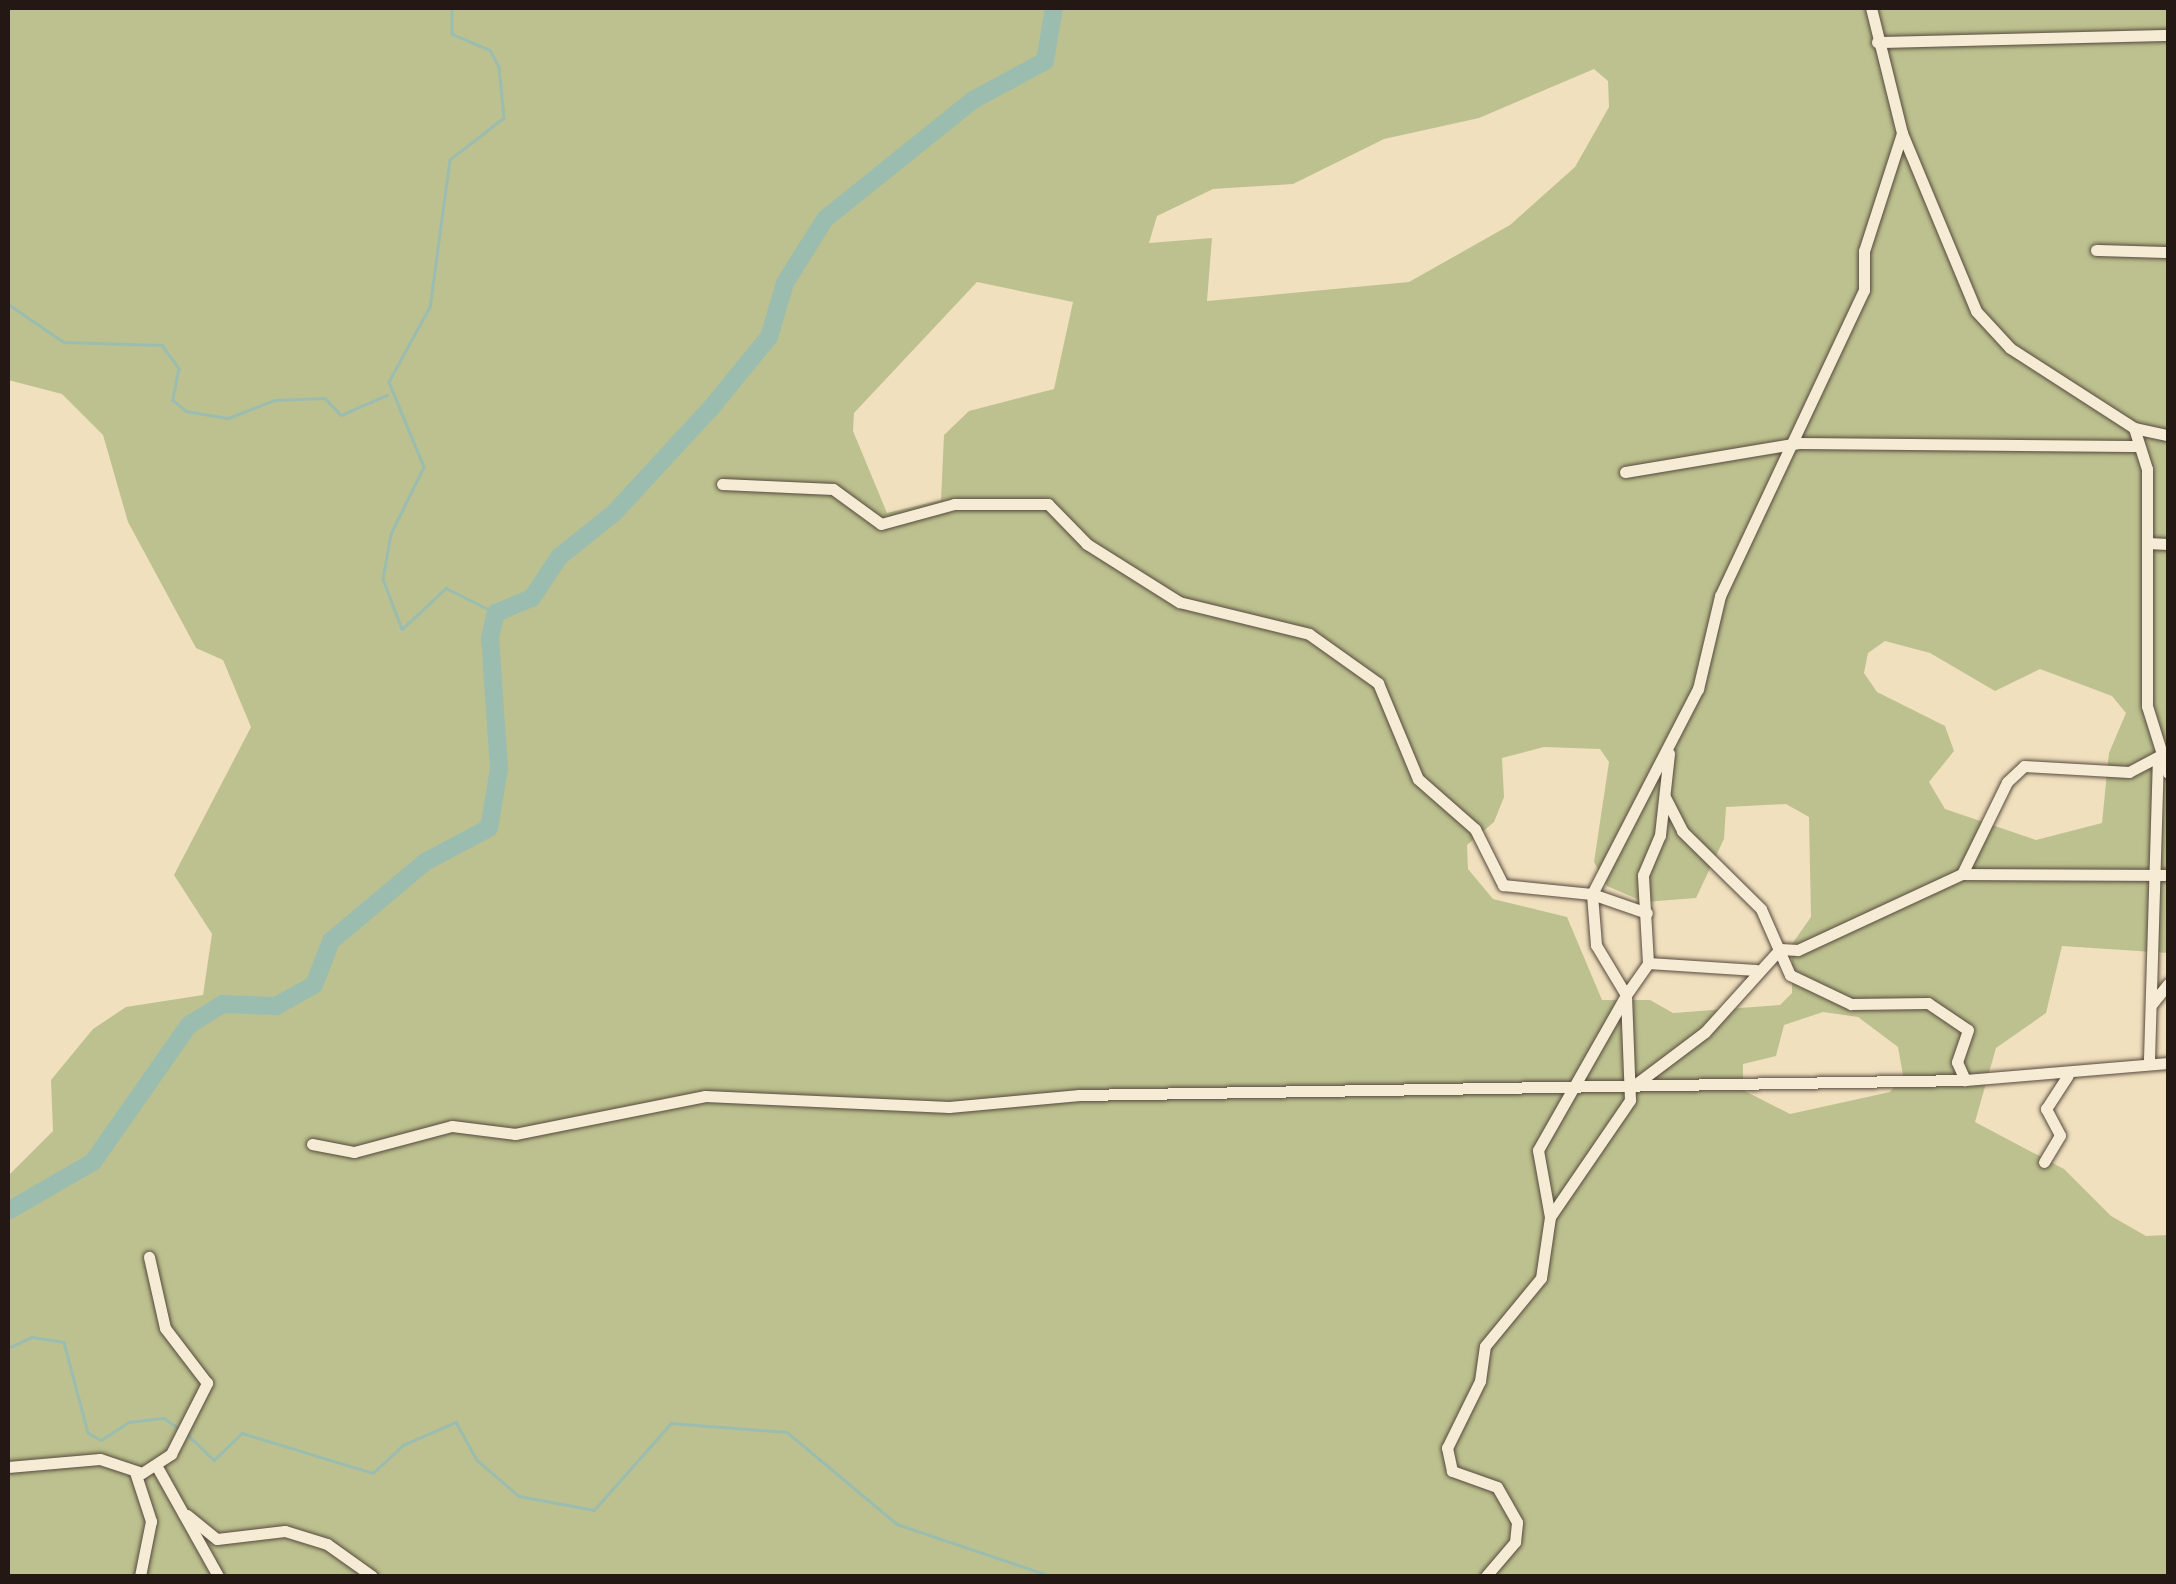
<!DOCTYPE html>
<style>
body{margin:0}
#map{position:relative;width:2176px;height:1584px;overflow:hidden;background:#f1e0be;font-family:"Old Standard TT",serif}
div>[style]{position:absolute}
.green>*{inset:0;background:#bdc18f}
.stream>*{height:2.5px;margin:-1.25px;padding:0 1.25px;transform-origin:1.25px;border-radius:1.25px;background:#9bbdb0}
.river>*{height:18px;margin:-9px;padding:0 9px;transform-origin:9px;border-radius:9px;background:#9bbdb0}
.roads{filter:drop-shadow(0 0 2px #564a3e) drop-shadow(0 0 2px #564a3e)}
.street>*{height:11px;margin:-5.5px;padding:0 5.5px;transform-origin:5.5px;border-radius:5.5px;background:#f6ebd5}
span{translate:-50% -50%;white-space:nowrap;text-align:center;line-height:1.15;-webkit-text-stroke:9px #f6ebd5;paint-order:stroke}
.frame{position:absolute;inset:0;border:10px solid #231813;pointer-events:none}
</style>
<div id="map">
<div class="green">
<div style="clip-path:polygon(evenodd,8px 8px,2168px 8px,2168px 953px,2062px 946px,2046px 1013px,1996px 1048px,1975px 1122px,2064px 1169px,2111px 1216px,2146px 1236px,2168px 1235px,2168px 1576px,8px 1576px,8px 1176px,53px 1131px,51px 1080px,93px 1029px,126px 1007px,203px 995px,212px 934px,174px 875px,251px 727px,223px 660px,196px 648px,128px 522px,103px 435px,62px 394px,8px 380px,8px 8px,1594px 69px,1608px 81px,1609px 107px,1575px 167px,1510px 225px,1409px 282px,1207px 301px,1212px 238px,1149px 243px,1157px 216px,1213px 189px,1293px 184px,1384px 139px,1479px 118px,1594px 69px,8px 8px,977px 282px,1073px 302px,1054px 389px,969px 411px,944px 435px,941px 500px,887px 513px,853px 431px,854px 413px,977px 282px,8px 8px,1885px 641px,1930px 653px,1995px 691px,2040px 669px,2112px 696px,2126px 713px,2109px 753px,2102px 823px,2036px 840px,1945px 809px,1929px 782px,1954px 751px,1945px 726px,1877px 692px,1864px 673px,1868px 653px,1885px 641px,8px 8px,1544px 747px,1600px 749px,1609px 762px,1594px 862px,1607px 886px,1644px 902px,1696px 898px,1724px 839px,1726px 807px,1786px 804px,1809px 817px,1811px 917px,1792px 944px,1792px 993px,1780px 1005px,1673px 1013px,1650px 1000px,1602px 1000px,1567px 917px,1493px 899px,1468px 869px,1467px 845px,1494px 822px,1504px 797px,1502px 758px,1544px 747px,8px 8px,1823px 1012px,1858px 1017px,1898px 1047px,1903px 1075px,1890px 1092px,1790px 1114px,1743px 1090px,1743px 1064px,1776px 1056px,1784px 1025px,1823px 1012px)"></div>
</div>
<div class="stream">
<div style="left:452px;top:8px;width:26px;rotate:90deg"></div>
<div style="left:452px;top:34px;width:41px;rotate:22.8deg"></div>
<div style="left:490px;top:50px;width:19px;rotate:62deg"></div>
<div style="left:499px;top:67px;width:51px;rotate:84.4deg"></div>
<div style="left:504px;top:118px;width:68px;rotate:142.1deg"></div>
<div style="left:450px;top:160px;width:148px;rotate:97.7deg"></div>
<div style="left:430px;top:307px;width:85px;rotate:118.7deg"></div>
<div style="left:389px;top:382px;width:92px;rotate:67.6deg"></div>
<div style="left:424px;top:467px;width:75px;rotate:116.2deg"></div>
<div style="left:391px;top:534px;width:46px;rotate:100.1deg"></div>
<div style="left:383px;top:579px;width:53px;rotate:69.2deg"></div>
<div style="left:402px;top:629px;width:60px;rotate:-43deg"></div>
<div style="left:446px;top:588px;width:56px;rotate:26.6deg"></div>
<div style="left:8px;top:304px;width:68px;rotate:34.2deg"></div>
<div style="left:64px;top:342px;width:98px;rotate:1.8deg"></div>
<div style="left:162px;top:345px;width:29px;rotate:54deg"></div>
<div style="left:179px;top:368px;width:33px;rotate:101deg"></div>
<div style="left:173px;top:400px;width:17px;rotate:40deg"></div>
<div style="left:186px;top:411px;width:43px;rotate:9.5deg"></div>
<div style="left:228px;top:418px;width:50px;rotate:-21deg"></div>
<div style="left:275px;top:400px;width:50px;rotate:-2.3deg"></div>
<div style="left:325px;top:398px;width:23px;rotate:47deg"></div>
<div style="left:341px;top:415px;width:50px;rotate:-23.5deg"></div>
<div style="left:8px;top:1348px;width:26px;rotate:-25deg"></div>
<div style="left:32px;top:1337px;width:32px;rotate:9deg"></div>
<div style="left:64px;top:1342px;width:94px;rotate:75.2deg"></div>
<div style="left:88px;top:1433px;width:15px;rotate:28deg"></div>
<div style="left:101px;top:1440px;width:33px;rotate:-33deg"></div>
<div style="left:129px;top:1422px;width:35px;rotate:-7deg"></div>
<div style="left:164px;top:1418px;width:19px;rotate:35deg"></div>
<div style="left:187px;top:1434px;width:37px;rotate:44deg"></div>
<div style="left:214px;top:1460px;width:39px;rotate:-44deg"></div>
<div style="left:242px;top:1433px;width:137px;rotate:17deg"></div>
<div style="left:373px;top:1473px;width:41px;rotate:-43deg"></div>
<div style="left:403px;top:1445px;width:58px;rotate:-23.5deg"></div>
<div style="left:456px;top:1422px;width:43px;rotate:61.1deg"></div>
<div style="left:477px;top:1460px;width:55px;rotate:40.6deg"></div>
<div style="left:519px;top:1496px;width:76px;rotate:10.6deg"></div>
<div style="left:594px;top:1510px;width:116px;rotate:-48.5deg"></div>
<div style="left:671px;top:1423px;width:116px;rotate:4.4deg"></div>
<div style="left:787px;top:1432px;width:143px;rotate:39.9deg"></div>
<div style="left:897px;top:1524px;width:163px;rotate:18.7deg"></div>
</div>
<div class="river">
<div style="left:8px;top:1211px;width:98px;rotate:-30deg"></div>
<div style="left:93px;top:1162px;width:167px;rotate:-55deg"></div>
<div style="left:189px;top:1025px;width:40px;rotate:-32deg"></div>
<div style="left:223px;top:1004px;width:53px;rotate:2.2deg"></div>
<div style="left:276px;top:1006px;width:43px;rotate:-28.9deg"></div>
<div style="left:314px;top:985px;width:47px;rotate:-68.9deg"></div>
<div style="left:331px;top:941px;width:123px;rotate:-40deg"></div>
<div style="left:425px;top:862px;width:72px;rotate:-28deg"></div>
<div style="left:489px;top:828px;width:60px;rotate:-80.4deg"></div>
<div style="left:499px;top:769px;width:131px;rotate:-93.9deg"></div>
<div style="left:490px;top:638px;width:26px;rotate:-77deg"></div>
<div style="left:496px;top:613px;width:39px;rotate:-23deg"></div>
<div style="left:532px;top:598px;width:49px;rotate:-56.6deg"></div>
<div style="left:559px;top:557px;width:70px;rotate:-38.7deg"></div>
<div style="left:614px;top:513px;width:143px;rotate:-47.3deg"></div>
<div style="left:711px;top:408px;width:92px;rotate:-50.8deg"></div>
<div style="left:769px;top:337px;width:56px;rotate:-73.5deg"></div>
<div style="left:785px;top:283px;width:75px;rotate:-58deg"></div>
<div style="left:825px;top:219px;width:190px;rotate:-38.8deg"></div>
<div style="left:973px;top:100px;width:82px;rotate:-28.4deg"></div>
<div style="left:1045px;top:61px;width:54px;rotate:-80.4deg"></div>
</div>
<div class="roads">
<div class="street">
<div style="left:1877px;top:42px;width:291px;rotate:-1.4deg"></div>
<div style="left:1902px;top:133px;width:193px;rotate:67.4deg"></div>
<div style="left:1976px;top:311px;width:50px;rotate:47.4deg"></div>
<div style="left:2010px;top:348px;width:148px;rotate:32.8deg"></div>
<div style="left:2134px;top:428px;width:43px;rotate:72.4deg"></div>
<div style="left:2147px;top:469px;width:237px;rotate:90deg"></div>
<div style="left:2147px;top:706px;width:70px;rotate:72.6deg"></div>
<div style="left:2096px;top:250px;width:72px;rotate:1.6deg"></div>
<div style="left:2134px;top:428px;width:35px;rotate:12deg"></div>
<div style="left:1625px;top:472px;width:176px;rotate:-9.5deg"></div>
<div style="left:1799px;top:443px;width:336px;rotate:0.5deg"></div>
<div style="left:722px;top:484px;width:111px;rotate:2.6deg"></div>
<div style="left:833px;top:489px;width:59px;rotate:36.1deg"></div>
<div style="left:881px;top:524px;width:76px;rotate:-15.3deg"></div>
<div style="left:954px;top:504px;width:94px"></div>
<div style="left:1048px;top:504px;width:56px;rotate:45.7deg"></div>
<div style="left:1087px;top:544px;width:109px;rotate:32.2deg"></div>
<div style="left:1179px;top:602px;width:134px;rotate:13.8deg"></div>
<div style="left:1309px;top:634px;width:85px;rotate:35.4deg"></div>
<div style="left:1378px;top:683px;width:104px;rotate:67.4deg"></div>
<div style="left:1418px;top:779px;width:76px;rotate:41.3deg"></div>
<div style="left:1475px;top:829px;width:63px;rotate:63.4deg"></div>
<div style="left:1503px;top:885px;width:89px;rotate:5.8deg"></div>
<div style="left:1592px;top:894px;width:58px;rotate:19.1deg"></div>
<div style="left:2147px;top:543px;width:21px;rotate:3deg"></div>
<div style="left:1665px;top:797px;width:38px;rotate:63deg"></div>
<div style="left:1682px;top:831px;width:111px;rotate:44.6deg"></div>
<div style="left:1761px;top:909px;width:72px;rotate:66.3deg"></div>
<div style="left:1790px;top:975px;width:68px;rotate:25.4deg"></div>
<div style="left:1851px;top:1004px;width:77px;rotate:-0.7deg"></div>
<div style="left:1928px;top:1003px;width:48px;rotate:34deg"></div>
<div style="left:1968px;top:1030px;width:34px;rotate:109deg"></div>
<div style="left:1957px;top:1062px;width:20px;rotate:66deg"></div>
<div style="left:1962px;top:874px;width:206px;rotate:0.3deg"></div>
<div style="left:1648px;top:963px;width:108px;rotate:3.7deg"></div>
<div style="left:2151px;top:1005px;width:27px;rotate:-51deg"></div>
<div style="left:2149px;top:1059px;width:299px;rotate:-88.3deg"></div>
<div style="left:1632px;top:1087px;width:91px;rotate:-37deg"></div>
<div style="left:1705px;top:1032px;width:112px;rotate:-47.9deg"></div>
<div style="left:1780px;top:949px;width:18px;rotate:3deg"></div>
<div style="left:1798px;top:950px;width:181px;rotate:-24.9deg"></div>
<div style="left:1962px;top:874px;width:102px;rotate:-63.9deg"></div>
<div style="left:2007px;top:782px;width:23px;rotate:-43deg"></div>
<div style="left:2024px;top:766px;width:105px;rotate:3.3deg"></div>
<div style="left:2129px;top:772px;width:34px;rotate:-28deg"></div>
<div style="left:312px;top:1144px;width:43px;rotate:10.8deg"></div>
<div style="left:354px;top:1152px;width:101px;rotate:-14.9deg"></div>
<div style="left:452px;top:1126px;width:64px;rotate:7.2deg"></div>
<div style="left:515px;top:1134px;width:194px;rotate:-11.3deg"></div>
<div style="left:705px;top:1096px;width:244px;rotate:2.6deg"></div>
<div style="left:949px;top:1107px;width:131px;rotate:-5.3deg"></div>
<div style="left:1079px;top:1095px;width:886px;rotate:-0.97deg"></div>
<div style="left:1965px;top:1080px;width:204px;rotate:-4.8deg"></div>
<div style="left:2044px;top:1162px;width:31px;rotate:-59deg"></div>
<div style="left:2060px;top:1135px;width:30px;rotate:-118deg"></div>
<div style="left:2046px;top:1109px;width:40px;rotate:-57.1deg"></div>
<div style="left:1550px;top:1217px;width:68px;rotate:-100.2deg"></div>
<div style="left:1538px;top:1150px;width:178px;rotate:-60.4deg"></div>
<div style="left:1626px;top:995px;width:58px;rotate:-121deg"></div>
<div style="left:1596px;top:945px;width:51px;rotate:-94.5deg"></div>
<div style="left:1592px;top:894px;width:231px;rotate:-62.7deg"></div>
<div style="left:1698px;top:689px;width:96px;rotate:-76.7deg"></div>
<div style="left:1720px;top:596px;width:338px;rotate:-64.8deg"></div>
<div style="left:1864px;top:290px;width:39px;rotate:-90deg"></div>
<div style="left:1864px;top:251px;width:124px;rotate:-72.1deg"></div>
<div style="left:1902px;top:133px;width:129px;rotate:-103.9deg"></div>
<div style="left:156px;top:1465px;width:127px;rotate:60.8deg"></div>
<div style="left:8px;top:1467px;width:92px;rotate:-5deg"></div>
<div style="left:100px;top:1459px;width:44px;rotate:18.4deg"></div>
<div style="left:142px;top:1473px;width:35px;rotate:-33deg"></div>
<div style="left:171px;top:1454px;width:80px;rotate:-63.1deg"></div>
<div style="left:207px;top:1383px;width:69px;rotate:-127.4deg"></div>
<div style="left:165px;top:1328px;width:73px;rotate:-102.7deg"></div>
<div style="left:135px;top:1472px;width:52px;rotate:71.9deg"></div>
<div style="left:151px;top:1521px;width:56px;rotate:101.3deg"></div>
<div style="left:187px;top:1515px;width:38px;rotate:39deg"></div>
<div style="left:217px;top:1539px;width:68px;rotate:-6.7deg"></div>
<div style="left:285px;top:1531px;width:44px;rotate:17.2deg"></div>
<div style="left:327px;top:1544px;width:55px;rotate:35.4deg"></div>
<div style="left:1486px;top:1576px;width:45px;rotate:-49.5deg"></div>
<div style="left:1515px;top:1542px;width:20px;rotate:-84deg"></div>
<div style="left:1517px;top:1522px;width:40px;rotate:-119.7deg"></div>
<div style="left:1497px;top:1487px;width:48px;rotate:-160.4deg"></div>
<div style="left:1452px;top:1471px;width:24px;rotate:-102deg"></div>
<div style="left:1447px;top:1448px;width:75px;rotate:-63.8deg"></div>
<div style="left:1480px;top:1381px;width:35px;rotate:-82deg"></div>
<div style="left:1485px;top:1346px;width:88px;rotate:-50.5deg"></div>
<div style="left:1541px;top:1278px;width:62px;rotate:-81.6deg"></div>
<div style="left:1550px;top:1217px;width:142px;rotate:-55.6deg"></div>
<div style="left:1630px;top:1100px;width:105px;rotate:-92.2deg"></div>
<div style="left:1626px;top:995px;width:39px;rotate:-55deg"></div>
<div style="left:1648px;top:963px;width:88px;rotate:-93.3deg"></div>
<div style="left:1643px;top:875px;width:43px;rotate:-67deg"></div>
<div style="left:1660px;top:835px;width:82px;rotate:-83.7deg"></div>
</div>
</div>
<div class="frame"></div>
</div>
